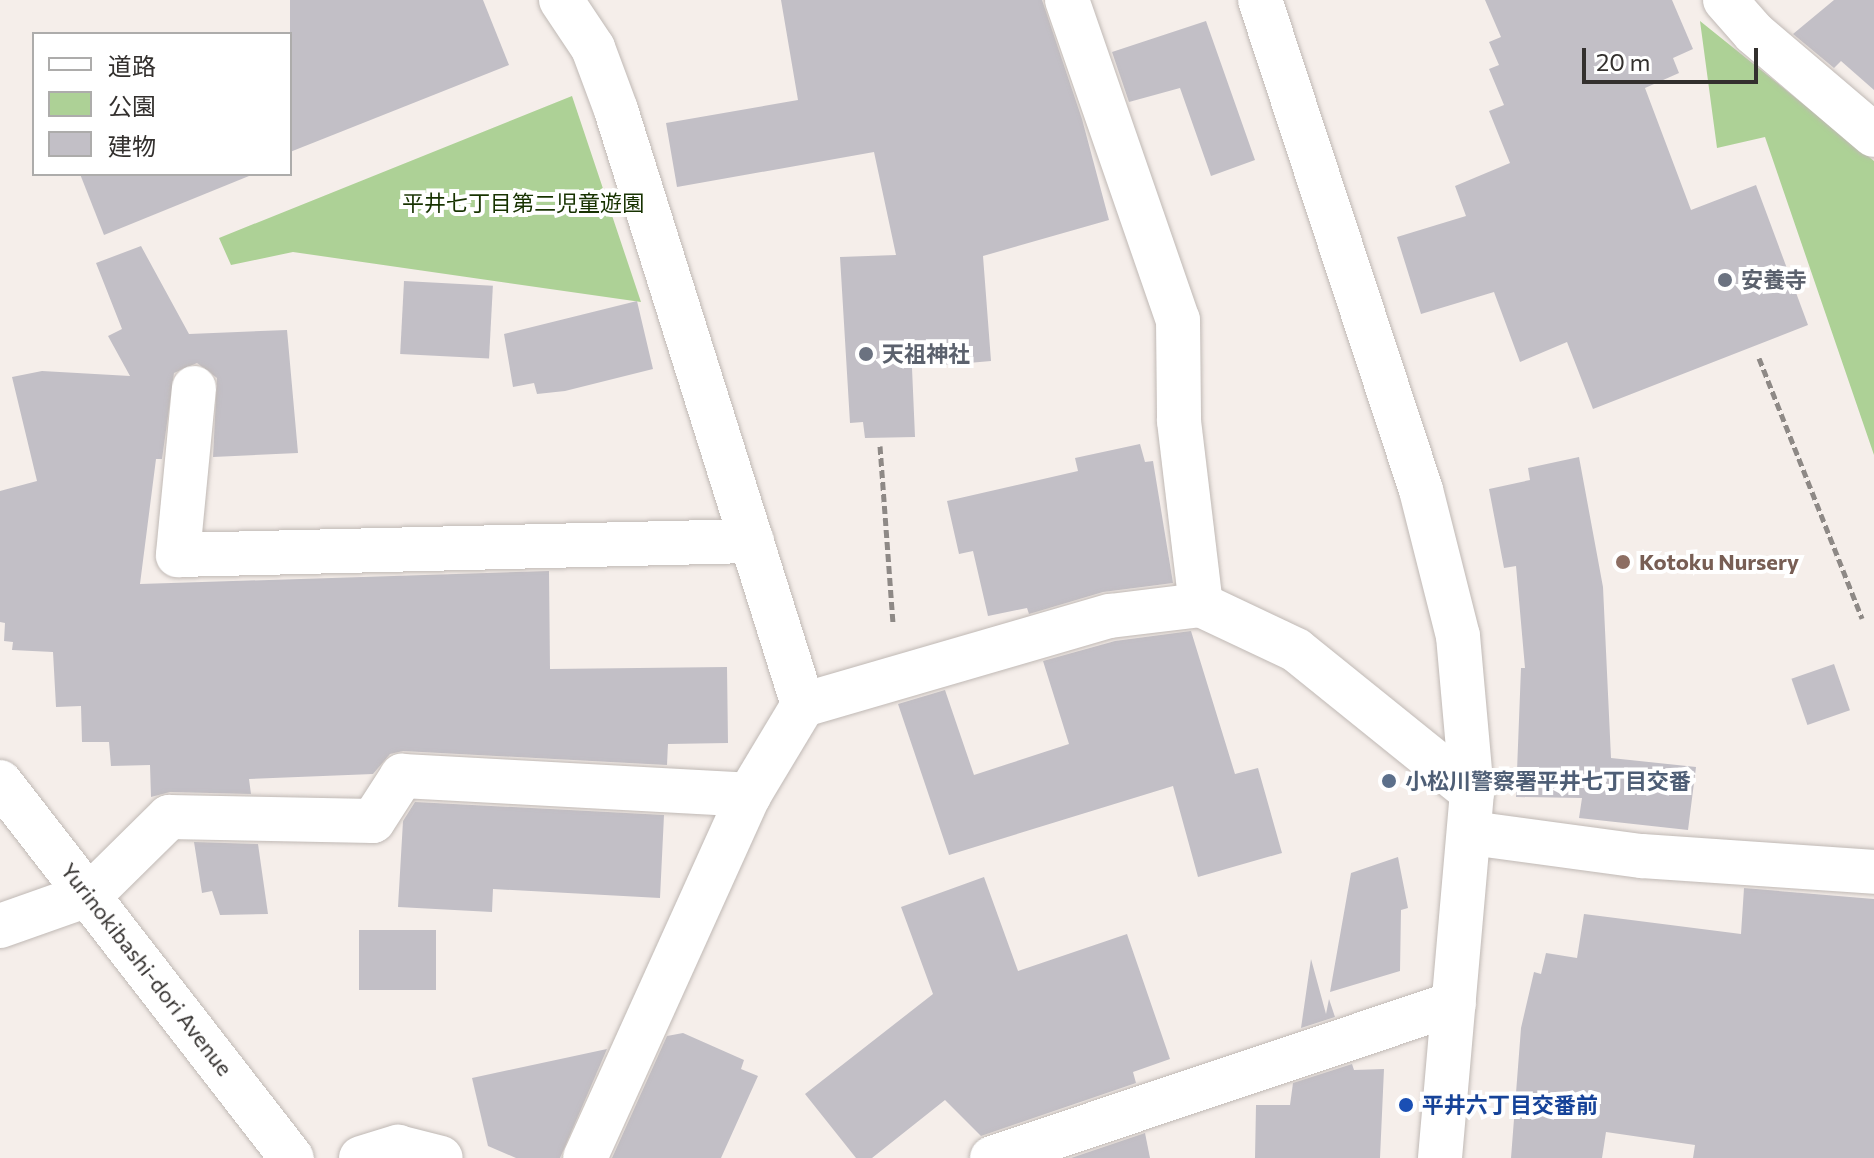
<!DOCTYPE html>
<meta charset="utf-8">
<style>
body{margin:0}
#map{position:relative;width:1874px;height:1158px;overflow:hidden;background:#f5eeea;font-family:Commissioner,"Noto Sans JP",sans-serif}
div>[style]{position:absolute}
.green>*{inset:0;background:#add196}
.building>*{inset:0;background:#c2bfc6;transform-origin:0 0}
.path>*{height:5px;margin-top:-2.5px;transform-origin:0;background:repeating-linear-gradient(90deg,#8e8986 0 8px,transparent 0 12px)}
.roads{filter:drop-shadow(0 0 2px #c0b9b5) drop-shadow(0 0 2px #c0b9b5)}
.minor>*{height:44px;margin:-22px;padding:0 22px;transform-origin:22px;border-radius:22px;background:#fff}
.major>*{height:44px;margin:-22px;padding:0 22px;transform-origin:22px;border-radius:22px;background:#fff}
.dots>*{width:22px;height:22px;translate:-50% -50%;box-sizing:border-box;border:4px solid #fff;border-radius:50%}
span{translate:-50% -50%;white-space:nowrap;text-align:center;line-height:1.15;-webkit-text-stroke:8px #fff;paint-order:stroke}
.park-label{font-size:22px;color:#173200}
.worship-label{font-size:22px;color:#5b616d;font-weight:700}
.left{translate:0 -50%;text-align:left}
.education-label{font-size:22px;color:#785e54;font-weight:700}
.service-label{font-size:22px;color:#4e5e75;font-weight:700}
.street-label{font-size:22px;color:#33302e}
.transit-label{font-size:22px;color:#164399;font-weight:700}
.legend{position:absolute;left:32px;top:32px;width:260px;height:144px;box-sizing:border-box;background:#fff;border:2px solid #adacab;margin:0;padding:10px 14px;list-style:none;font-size:24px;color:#33302e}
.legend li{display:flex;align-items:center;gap:16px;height:40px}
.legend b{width:40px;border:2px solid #adacab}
.scale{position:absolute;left:1582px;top:48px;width:176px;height:36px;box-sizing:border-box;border:4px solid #33302e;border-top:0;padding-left:10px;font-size:24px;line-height:28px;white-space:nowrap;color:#33302e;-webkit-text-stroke:6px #fff;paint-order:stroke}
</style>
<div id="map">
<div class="green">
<div style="clip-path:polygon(1700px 21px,1874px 161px,1874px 455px,1765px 137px,1717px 148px)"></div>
<div style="clip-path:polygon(572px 96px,641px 302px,293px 252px,231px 265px,219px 238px)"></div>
</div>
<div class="building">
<div style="clip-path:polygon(290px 0,483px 0,509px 65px,290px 152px)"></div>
<div style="clip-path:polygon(781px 0,1042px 0,1082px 119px,1109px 220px,983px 256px,991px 361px,912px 368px,915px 437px,865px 438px,863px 422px,850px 423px,840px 257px,896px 255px,874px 152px,677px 187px,666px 123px,798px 100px)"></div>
<div style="clip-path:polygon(1485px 0,1672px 0,1693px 49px,1673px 58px,1679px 73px,1645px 88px,1691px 210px,1756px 185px,1808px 325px,1593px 409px,1567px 342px,1520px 362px,1494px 292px,1421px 314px,1397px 237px,1466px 216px,1455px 186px,1510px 163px,1489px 111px,1504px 105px,1489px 69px,1499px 65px,1489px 42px,1501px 37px)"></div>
<div style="clip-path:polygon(1834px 0,1874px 0,1874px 90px,1841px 61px,1834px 68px,1793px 34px)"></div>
<div style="clip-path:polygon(1206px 21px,1255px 160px,1211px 176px,1180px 88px,1129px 102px,1112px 52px)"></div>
<div style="clip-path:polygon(80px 174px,249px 174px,249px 176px,104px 235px)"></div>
<div style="clip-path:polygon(141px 246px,189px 334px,287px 330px,298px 453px,213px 457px,217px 378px,197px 363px,174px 373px,162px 459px,156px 459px,140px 584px,549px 571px,550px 669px,727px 667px,728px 743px,668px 744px,667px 765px,403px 751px,390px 754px,373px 774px,249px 779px,251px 794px,170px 792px,151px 797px,150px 765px,111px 766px,109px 742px,82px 742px,81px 706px,56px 707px,53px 652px,12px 650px,13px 642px,4px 641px,5px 623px,0 622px,0 491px,37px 481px,12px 377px,42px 371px,130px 376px,108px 336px,122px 329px,96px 263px)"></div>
<div style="left:404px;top:281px;width:89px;height:73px;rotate:3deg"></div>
<div style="clip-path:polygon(637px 301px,653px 369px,565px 391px,537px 394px,534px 383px,513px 387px,504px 334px)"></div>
<div style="clip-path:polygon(1140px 444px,1145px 462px,1153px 461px,1173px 583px,1103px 592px,1029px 614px,1027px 608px,988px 616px,973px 551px,959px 554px,947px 501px,1078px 471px,1075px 458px)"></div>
<div style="clip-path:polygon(1579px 457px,1603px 587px,1611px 758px,1696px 767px,1688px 830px,1579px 818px,1582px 798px,1516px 797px,1521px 668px,1525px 668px,1516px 566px,1504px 568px,1489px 489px,1530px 480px,1528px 468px)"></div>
<div style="clip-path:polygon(1191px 631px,1235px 774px,1258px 768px,1282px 853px,1198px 877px,1173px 786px,949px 855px,898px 704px,945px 690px,974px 775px,1069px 744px,1043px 661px,1115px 641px)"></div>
<div style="left:1834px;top:664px;width:49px;height:45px;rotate:71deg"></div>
<div style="clip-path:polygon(415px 802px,664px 815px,660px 898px,493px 889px,492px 912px,398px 907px,403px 821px)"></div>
<div style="clip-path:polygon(194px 842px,258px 844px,268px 914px,220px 915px,212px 891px,202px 893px)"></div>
<div style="clip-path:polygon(1398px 857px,1408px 908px,1401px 910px,1400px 971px,1330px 992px,1351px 873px)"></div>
<div style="clip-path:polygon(984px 877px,1018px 971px,1127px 934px,1170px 1059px,1133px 1072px,1136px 1083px,981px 1136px,945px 1100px,872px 1158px,856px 1158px,805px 1094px,933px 994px,901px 907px)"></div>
<div style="clip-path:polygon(1744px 888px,1874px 899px,1874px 1158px,1693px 1158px,1695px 1145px,1606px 1132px,1602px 1158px,1511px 1158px,1521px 1028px,1534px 972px,1541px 974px,1546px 953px,1577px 958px,1584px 914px,1741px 934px)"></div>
<div style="left:359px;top:930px;width:77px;height:60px"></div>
<div style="clip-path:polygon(1311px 959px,1326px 1014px,1329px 999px,1335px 1017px,1301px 1028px)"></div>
<div style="clip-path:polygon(683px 1033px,744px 1060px,741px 1069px,758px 1076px,721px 1158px,612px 1158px,667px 1036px)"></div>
<div style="clip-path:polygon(607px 1049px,560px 1158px,516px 1158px,488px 1146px,472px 1078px)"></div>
<div style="clip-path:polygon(1352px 1064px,1354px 1070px,1384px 1069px,1380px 1158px,1255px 1158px,1256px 1105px,1290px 1105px,1293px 1083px)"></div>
<div style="clip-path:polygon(1145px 1133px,1150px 1158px,1071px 1158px)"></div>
</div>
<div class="path">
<div style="left:1759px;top:358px;width:280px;rotate:68.4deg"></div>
<div style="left:880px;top:446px;width:177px;rotate:85.8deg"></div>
</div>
<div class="roads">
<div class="minor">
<div style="left:561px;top:0;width:58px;rotate:56.3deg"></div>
<div style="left:593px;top:48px;width:66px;rotate:69.6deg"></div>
<div style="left:616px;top:110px;width:624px;rotate:72.55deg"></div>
<div style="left:1067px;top:0;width:339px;rotate:70.9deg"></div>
<div style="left:1178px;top:320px;width:101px;rotate:89.4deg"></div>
<div style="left:1179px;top:421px;width:185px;rotate:83.2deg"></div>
<div style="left:1260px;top:0;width:516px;rotate:71.81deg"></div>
<div style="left:1421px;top:490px;width:151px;rotate:75.8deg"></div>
<div style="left:1458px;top:636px;width:157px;rotate:84.9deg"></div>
<div style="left:1472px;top:792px;width:367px;rotate:95deg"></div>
<div style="left:1725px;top:0;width:44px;rotate:48.7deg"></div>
<div style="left:1754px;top:33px;width:157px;rotate:40.4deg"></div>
<div style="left:194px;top:388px;width:168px;rotate:95.5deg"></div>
<div style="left:178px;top:555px;width:574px;rotate:-1.4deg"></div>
<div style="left:1471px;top:833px;width:173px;rotate:7.7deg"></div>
<div style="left:1642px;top:856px;width:233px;rotate:3.9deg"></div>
<div style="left:0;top:926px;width:96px;rotate:-19.4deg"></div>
<div style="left:91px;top:894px;width:110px;rotate:-44.6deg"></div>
<div style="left:169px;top:817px;width:204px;rotate:1.1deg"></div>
<div style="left:373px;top:821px;width:54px;rotate:-57.2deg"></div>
<div style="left:402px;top:776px;width:348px;rotate:3.1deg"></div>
<div style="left:361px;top:1158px;width:39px;rotate:-17deg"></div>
<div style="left:398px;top:1147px;width:44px;rotate:14.3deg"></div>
<div style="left:585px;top:1158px;width:398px;rotate:-65.7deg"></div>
<div style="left:749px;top:795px;width:105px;rotate:-59deg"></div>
<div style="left:803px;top:705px;width:320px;rotate:-16.2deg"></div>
<div style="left:1110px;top:616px;width:92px;rotate:-6.9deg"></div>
<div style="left:1201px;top:605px;width:105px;rotate:25.3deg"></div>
<div style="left:1296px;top:650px;width:226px;rotate:38.9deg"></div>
<div style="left:992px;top:1158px;width:487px;rotate:-18.5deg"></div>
</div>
<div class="major">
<div style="left:0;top:782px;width:476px;rotate:52.2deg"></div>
</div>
</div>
<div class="dots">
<div style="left:1725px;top:280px;background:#6b7280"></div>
<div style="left:866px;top:354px;background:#6b7280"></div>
<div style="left:1623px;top:562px;background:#8d6e63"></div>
<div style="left:1389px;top:781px;background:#5c6f8a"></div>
<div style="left:1406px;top:1105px;background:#1a4fb4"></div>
</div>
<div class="park-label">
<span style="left:523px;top:203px">平井七丁目第二児童遊園</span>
</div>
<div class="worship-label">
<span class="left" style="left:1741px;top:280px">安養寺</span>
<span class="left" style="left:882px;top:354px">天祖神社</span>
</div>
<div class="education-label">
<span class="left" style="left:1639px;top:562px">Kotoku Nursery</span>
</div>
<div class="service-label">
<span class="left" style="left:1405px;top:781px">小松川警察署平井七丁目交番</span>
</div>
<div class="street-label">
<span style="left:147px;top:969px;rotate:52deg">Yurinokibashi-dori Avenue</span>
</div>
<div class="transit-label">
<span class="left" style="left:1422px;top:1105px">平井六丁目交番前</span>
</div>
<ul class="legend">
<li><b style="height:10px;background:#fff"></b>道路</li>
<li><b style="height:22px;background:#add196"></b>公園</li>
<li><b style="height:22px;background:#c2bfc6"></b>建物</li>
</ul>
<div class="scale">20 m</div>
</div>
